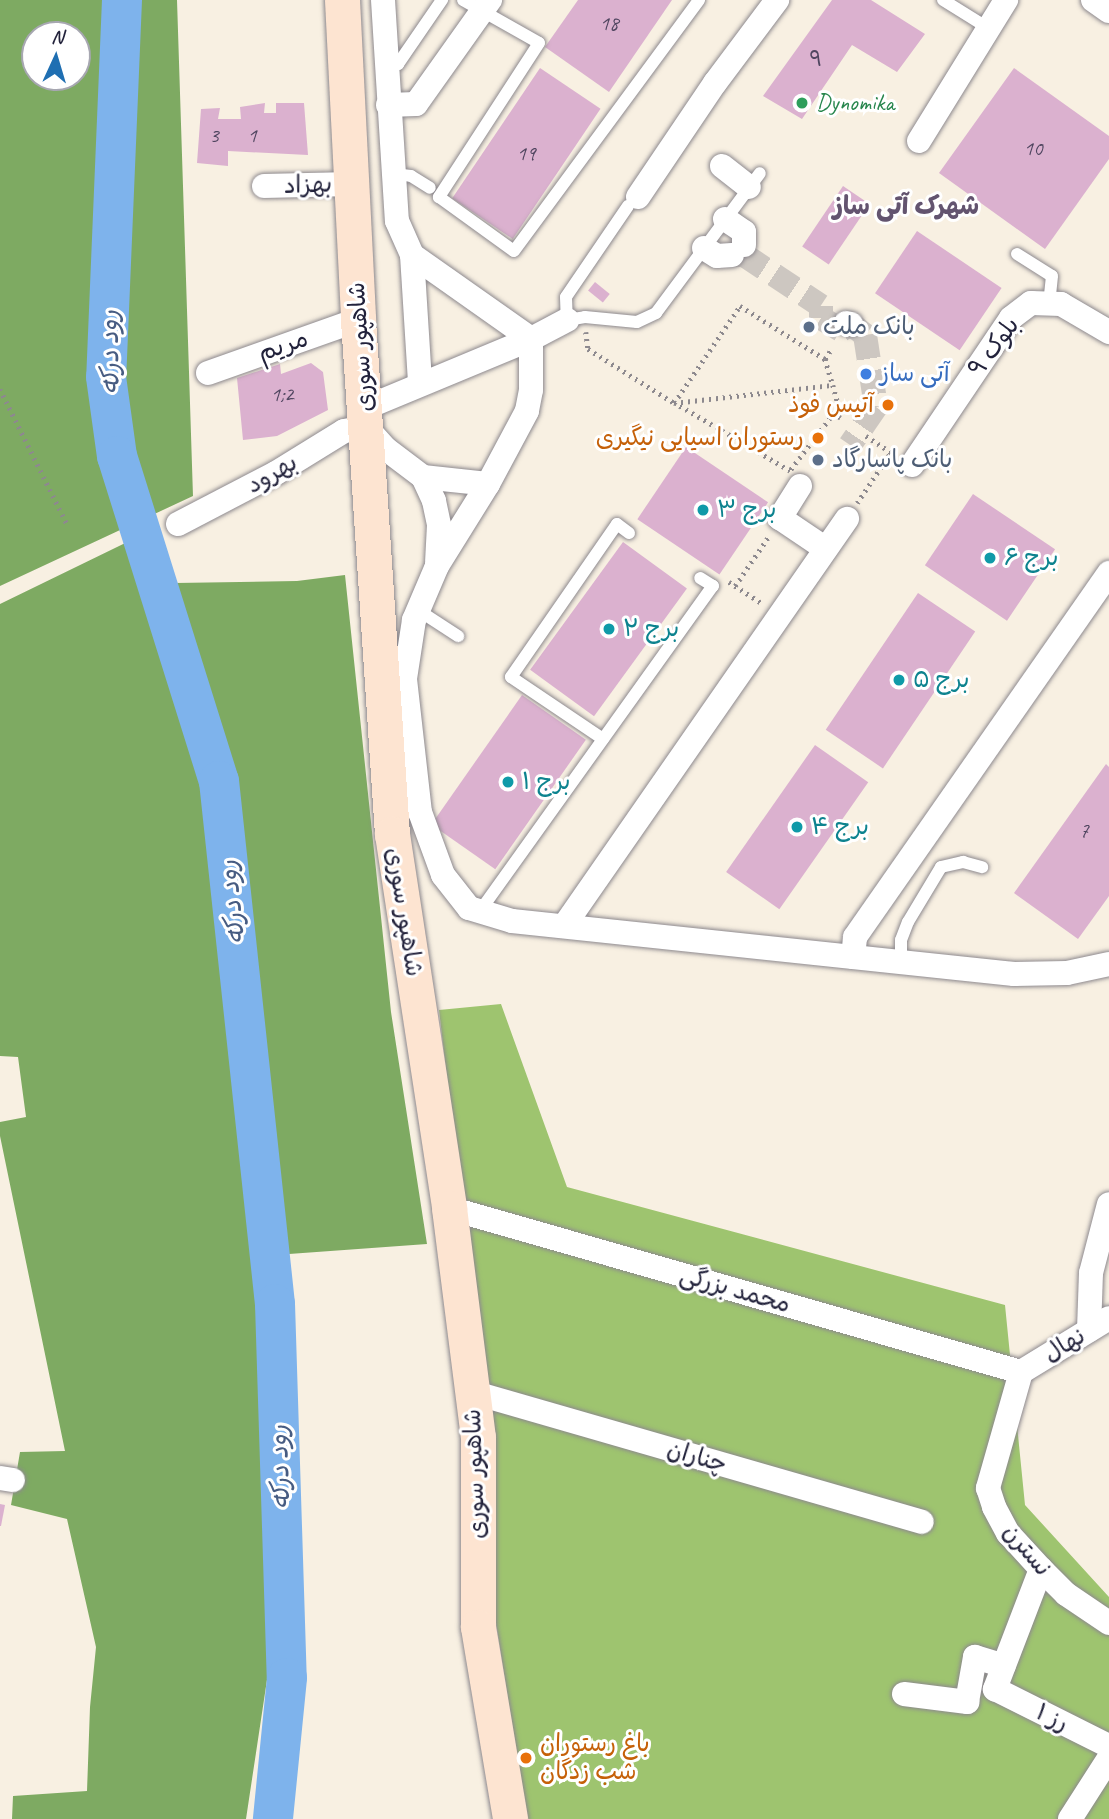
<!DOCTYPE html>
<meta charset="utf-8">
<style>
body{margin:0}
#map{position:relative;width:1109px;height:1819px;overflow:hidden;background:#f8f0e2;font-family:Caveat,"Playpen Sans Arabic",sans-serif}
div>[style]{position:absolute}
.green>*{inset:0;background:#9ec46f}
.forest>*{inset:0;background:#7eaa62}
.river>*{height:40px;margin:-20px;padding:0 20px;transform-origin:20px;border-radius:20px;background:#7eb3ec}
.building>*{inset:0;background:#dbb1cf;transform-origin:0 0}
.street-tunnel>*{height:24px;margin-top:-12px;transform-origin:0;background:repeating-linear-gradient(90deg,#cdc7c1 0 24px,transparent 0 36px)}
.path>*{height:4.5px;margin-top:-2.25px;transform-origin:0;background:repeating-linear-gradient(90deg,#8d898e 0 2px,transparent 0 7px)}
.roads{filter:drop-shadow(0 0 2px #8d898e) drop-shadow(0 0 2px #8d898e)}
.lane>*{height:12px;margin:-6px;padding:0 6px;transform-origin:6px;border-radius:6px;background:#fff}
.street>*{height:24px;margin:-12px;padding:0 12px;transform-origin:12px;border-radius:12px;background:#fff}
.secondary>*{height:35px;margin:-17.5px;padding:0 17.5px;transform-origin:17.5px;border-radius:17.5px;background:#fde4d1}
.dots>*{width:19px;height:19px;translate:-50% -50%;box-sizing:border-box;border:4px solid #fff;border-radius:50%}
span{translate:-50% -50%;white-space:nowrap;text-align:center;line-height:1.15;-webkit-text-stroke:6px #fff;paint-order:stroke}
.number-label{font-size:21px;color:#504660}
.number-label span{-webkit-text-stroke-width:0}
.leisure-label{font-size:24px;color:#27864d}
.left{translate:0 -50%;text-align:left}
.street-label{font-size:24px;color:#22223b}
.service-label{font-size:24px;color:#4e5e75}
.shop-label{font-size:24px;color:#366cbe}
.food-label{font-size:24px;color:#c56008}
.right{translate:-100% -50%;text-align:right}
.culture-label{font-size:24px;color:#0d838f}
.neighbourhood-label{font-size:26px;color:#63546f;font-weight:700}
.water-label{font-size:26px;color:#475c82;font-style:italic}
.north{position:absolute;left:21px;top:21px;width:70px;height:70px;box-sizing:border-box;background:#fff;border:2px solid #a7a7b1;border-radius:50%;rotate:4deg;font-size:19px;font-weight:700;line-height:28px;text-align:center;color:#22223b}
.north::after{content:'';display:block;margin:auto;width:24px;height:32px;background:#1f6fb2;clip-path:polygon(50% 0,100% 100%,50% 72%,0 100%)}
</style>
<div id="map">
<div class="green">
<div style="clip-path:polygon(501px 1004px,567px 1187px,1005px 1305px,1025px 1505px,1109px 1597px,1109px 1819px,527px 1819px,492px 1597px,478px 1340px,439px 1010px)"></div>
</div>
<div class="forest">
<div style="clip-path:polygon(evenodd,0 0,177px 0,193px 496px,0 586px,0 0,77px 35px,77px 77px,35px 77px,35px 35px,77px 35px)"></div>
<div style="clip-path:polygon(154px 529px,175px 583px,297px 581px,345px 575px,391px 1012px,427px 1244px,289px 1254px,254px 1260px,273px 1640px,246px 1819px,12px 1819px,13px 1796px,87px 1791px,90px 1707px,96px 1647px,67px 1519px,11px 1505px,20px 1452px,65px 1451px,0 1136px,0 1122px,26px 1117px,18px 1057px,0 1056px,0 604px)"></div>
</div>
<div class="river">
<div style="left:122px;top:0;width:377px;rotate:92.4deg"></div>
<div style="left:106px;top:377px;width:80px;rotate:82.1deg"></div>
<div style="left:117px;top:456px;width:341px;rotate:72.6deg"></div>
<div style="left:219px;top:781px;width:526px;rotate:83.89deg"></div>
<div style="left:275px;top:1304px;width:374px;rotate:88.2deg"></div>
<div style="left:287px;top:1678px;width:142px;rotate:95.7deg"></div>
</div>
<div class="building">
<div style="clip-path:polygon(578px 0,672px 0,609px 92px,545px 47px)"></div>
<div style="clip-path:polygon(832px 0,871px 0,925px 34px,897px 72px,852px 45px,802px 119px,763px 96px)"></div>
<div style="left:540px;top:68px;width:73px;height:157px;rotate:34deg"></div>
<div style="clip-path:polygon(1014px 68px,1109px 136px,1109px 159px,1045px 249px,939px 173px)"></div>
<div style="clip-path:polygon(265px 103px,264px 113px,276px 113px,276px 103px,304px 103px,308px 155px,228px 151px,228px 166px,197px 163px,201px 109px,220px 108px,218px 119px,241px 119px,240px 107px)"></div>
<div style="left:843px;top:186px;width:32px;height:73px;rotate:34deg"></div>
<div style="left:917px;top:231px;width:102px;height:75px;rotate:34deg"></div>
<div style="left:595px;top:282px;width:19px;height:11px;rotate:39deg"></div>
<div style="clip-path:polygon(311px 363px,323px 372px,328px 410px,277px 436px,243px 440px,237px 378px,280px 364px,281px 374px)"></div>
<div style="left:686px;top:447px;width:99px;height:87px;rotate:34deg"></div>
<div style="left:973px;top:494px;width:99px;height:86px;rotate:34deg"></div>
<div style="left:623px;top:542px;width:79px;height:158px;rotate:36deg"></div>
<div style="left:918px;top:593px;width:69px;height:165px;rotate:34deg"></div>
<div style="left:522px;top:695px;width:78px;height:158px;rotate:35deg"></div>
<div style="left:815px;top:745px;width:65px;height:155px;rotate:35deg"></div>
<div style="clip-path:polygon(1106px 764px,1109px 767px,1109px 896px,1078px 939px,1014px 893px)"></div>
<div style="clip-path:polygon(0 1504px,5px 1505px,1px 1526px,0 1526px)"></div>
</div>
<div class="street-tunnel">
<div style="left:732px;top:255px;width:12px"></div>
<div style="left:744px;top:255px;width:92px;rotate:33.5deg"></div>
<div style="left:821px;top:306px;width:12px;rotate:90deg"></div>
<div style="left:821px;top:318px;width:23px;rotate:31deg"></div>
<div style="left:841px;top:330px;width:12px;rotate:-31deg"></div>
<div style="left:851px;top:324px;width:18px;rotate:38deg"></div>
<div style="left:865px;top:335px;width:73px;rotate:81.3deg"></div>
<div style="left:876px;top:407px;width:46px;rotate:124.4deg"></div>
</div>
<div class="path">
<div style="left:740px;top:306px;width:100px;rotate:31.9deg"></div>
<div style="left:825px;top:359px;width:27px;rotate:73deg"></div>
<div style="left:833px;top:385px;width:23px;rotate:75deg"></div>
<div style="left:839px;top:407px;width:81px;rotate:127.4deg"></div>
<div style="left:790px;top:471px;width:134px;rotate:-149.6deg"></div>
<div style="left:674px;top:403px;width:117px;rotate:-55.8deg"></div>
<div style="left:586px;top:332px;width:17px;rotate:83deg"></div>
<div style="left:588px;top:349px;width:102px;rotate:32.1deg"></div>
<div style="left:674px;top:403px;width:160px;rotate:-6.5deg"></div>
<div style="left:825px;top:359px;width:13px;rotate:-58deg"></div>
<div style="left:0;top:389px;width:153px;rotate:63.6deg"></div>
<div style="left:833px;top:413px;width:9px;rotate:32deg"></div>
<div style="left:866px;top:436px;width:31px;rotate:33deg"></div>
<div style="left:857px;top:503px;width:61px;rotate:-56.3deg"></div>
<div style="left:729px;top:582px;width:40px;rotate:32.9deg"></div>
<div style="left:735px;top:586px;width:60px;rotate:-55.8deg"></div>
</div>
<div class="roads">
<div class="lane">
<div style="left:463px;top:0;width:87px;rotate:29.5deg"></div>
<div style="left:539px;top:43px;width:184px;rotate:123deg"></div>
<div style="left:439px;top:197px;width:92px;rotate:35.8deg"></div>
<div style="left:514px;top:251px;width:312px;rotate:-53.6deg"></div>
<div style="left:943px;top:0;width:53px;rotate:31.9deg"></div>
<div style="left:387px;top:68px;width:12px;rotate:-20deg"></div>
<div style="left:398px;top:64px;width:78px;rotate:-55.5deg"></div>
<div style="left:393px;top:174px;width:18px;rotate:6deg"></div>
<div style="left:411px;top:176px;width:22px;rotate:32deg"></div>
<div style="left:628px;top:206px;width:110px;rotate:124.3deg"></div>
<div style="left:566px;top:297px;width:23px;rotate:88deg"></div>
<div style="left:567px;top:320px;width:18px;rotate:-9deg"></div>
<div style="left:585px;top:317px;width:52px;rotate:5.5deg"></div>
<div style="left:637px;top:322px;width:21px;rotate:-25deg"></div>
<div style="left:656px;top:313px;width:174px;rotate:-53.4deg"></div>
<div style="left:1017px;top:254px;width:41px;rotate:32.2deg"></div>
<div style="left:1052px;top:276px;width:28px;rotate:96deg"></div>
<div style="left:418px;top:610px;width:48px;rotate:33deg"></div>
<div style="left:603px;top:739px;width:111px;rotate:-146deg"></div>
<div style="left:511px;top:677px;width:186px;rotate:-55.3deg"></div>
<div style="left:617px;top:524px;width:15px;rotate:37deg"></div>
<div style="left:480px;top:911px;width:400px;rotate:-54.4deg"></div>
<div style="left:713px;top:586px;width:15px;rotate:-148deg"></div>
<div style="left:901px;top:962px;width:22px;rotate:-90deg"></div>
<div style="left:901px;top:940px;width:19px;rotate:-69deg"></div>
<div style="left:908px;top:922px;width:64px;rotate:-59deg"></div>
<div style="left:941px;top:867px;width:23px;rotate:-13deg"></div>
<div style="left:963px;top:862px;width:20px;rotate:15deg"></div>
</div>
<div class="street">
<div style="left:383px;top:0;width:221px;rotate:86.4deg"></div>
<div style="left:397px;top:221px;width:37px;rotate:66deg"></div>
<div style="left:412px;top:255px;width:146px;rotate:35.2deg"></div>
<div style="left:1093px;top:0;width:19px;rotate:35deg"></div>
<div style="left:388px;top:105px;width:28px;rotate:-2deg"></div>
<div style="left:416px;top:104px;width:128px;rotate:-54.6deg"></div>
<div style="left:919px;top:141px;width:166px;rotate:-58.3deg"></div>
<div style="left:722px;top:166px;width:34px;rotate:38deg"></div>
<div style="left:264px;top:186px;width:87px;rotate:-1.3deg"></div>
<div style="left:638px;top:197px;width:138px;rotate:-56deg"></div>
<div style="left:715px;top:83px;width:104px;rotate:-53.2deg"></div>
<div style="left:725px;top:219px;width:23px;rotate:34deg"></div>
<div style="left:744px;top:232px;width:13px;rotate:90deg"></div>
<div style="left:704px;top:248px;width:15px;rotate:32deg"></div>
<div style="left:717px;top:256px;width:15px;rotate:-4deg"></div>
<div style="left:412px;top:255px;width:127px;rotate:86.4deg"></div>
<div style="left:846px;top:323px;width:5px;rotate:11deg"></div>
<div style="left:531px;top:339px;width:51px;rotate:90deg"></div>
<div style="left:531px;top:390px;width:21px;rotate:101deg"></div>
<div style="left:527px;top:411px;width:83px;rotate:118.1deg"></div>
<div style="left:488px;top:484px;width:97px;rotate:121.9deg"></div>
<div style="left:437px;top:566px;width:59px;rotate:113.1deg"></div>
<div style="left:414px;top:620px;width:60px;rotate:98.7deg"></div>
<div style="left:405px;top:679px;width:134px;rotate:83.6deg"></div>
<div style="left:420px;top:812px;width:67px;rotate:69.9deg"></div>
<div style="left:443px;top:875px;width:42px;rotate:51.8deg"></div>
<div style="left:469px;top:908px;width:45px;rotate:16.8deg"></div>
<div style="left:512px;top:921px;width:505px;rotate:6.03deg"></div>
<div style="left:1014px;top:974px;width:53px;rotate:-1.1deg"></div>
<div style="left:1067px;top:973px;width:43px;rotate:-12.1deg"></div>
<div style="left:208px;top:373px;width:159px;rotate:-19.5deg"></div>
<div style="left:365px;top:408px;width:180px;rotate:-22.6deg"></div>
<div style="left:531px;top:339px;width:41px;rotate:-27.8deg"></div>
<div style="left:912px;top:465px;width:177px;rotate:-56deg"></div>
<div style="left:1011px;top:318px;width:25px;rotate:-37deg"></div>
<div style="left:1031px;top:303px;width:30px;rotate:2deg"></div>
<div style="left:1061px;top:304px;width:56px;rotate:30.3deg"></div>
<div style="left:423px;top:477px;width:26px;rotate:65deg"></div>
<div style="left:434px;top:501px;width:25px;rotate:78deg"></div>
<div style="left:439px;top:525px;width:36px;rotate:93deg"></div>
<div style="left:800px;top:486px;width:38px;rotate:122deg"></div>
<div style="left:780px;top:518px;width:55px;rotate:34deg"></div>
<div style="left:178px;top:524px;width:110px;rotate:-27.5deg"></div>
<div style="left:276px;top:473px;width:80px;rotate:-31.7deg"></div>
<div style="left:344px;top:431px;width:22px;rotate:-10deg"></div>
<div style="left:366px;top:427px;width:30px;rotate:48deg"></div>
<div style="left:386px;top:449px;width:46px;rotate:37.1deg"></div>
<div style="left:423px;top:477px;width:65px;rotate:6.1deg"></div>
<div style="left:564px;top:926px;width:496px;rotate:-55.2deg"></div>
<div style="left:853px;top:957px;width:20px;rotate:-84deg"></div>
<div style="left:855px;top:937px;width:444px;rotate:-55.1deg"></div>
<div style="left:449px;top:1208px;width:595px;rotate:16deg"></div>
<div style="left:1089px;top:1330px;width:57px;rotate:-88deg"></div>
<div style="left:1091px;top:1273px;width:71px;rotate:-75.4deg"></div>
<div style="left:1021px;top:1372px;width:121px;rotate:105.9deg"></div>
<div style="left:988px;top:1488px;width:20px;rotate:72deg"></div>
<div style="left:994px;top:1507px;width:30px;rotate:62deg"></div>
<div style="left:1008px;top:1533px;width:49px;rotate:47.5deg"></div>
<div style="left:1041px;top:1569px;width:35px;rotate:45deg"></div>
<div style="left:1066px;top:1594px;width:52px;rotate:34deg"></div>
<div style="left:1021px;top:1372px;width:103px;rotate:-31.5deg"></div>
<div style="left:472px;top:1392px;width:468px;rotate:16.1deg"></div>
<div style="left:0;top:1478px;width:13px;rotate:9deg"></div>
<div style="left:1041px;top:1569px;width:129px;rotate:111deg"></div>
<div style="left:995px;top:1689px;width:127px;rotate:26.6deg"></div>
<div style="left:904px;top:1694px;width:64px;rotate:7.2deg"></div>
<div style="left:967px;top:1702px;width:46px;rotate:-79.9deg"></div>
<div style="left:975px;top:1657px;width:30px;rotate:17deg"></div>
<div style="left:1070px;top:1819px;width:72px;rotate:-57.4deg"></div>
</div>
<div class="secondary">
<div style="left:342px;top:0;width:320px;rotate:87.1deg"></div>
<div style="left:358px;top:320px;width:515px;rotate:86.22deg"></div>
<div style="left:392px;top:834px;width:378px;rotate:81.3deg"></div>
<div style="left:449px;top:1208px;width:231px;rotate:82.8deg"></div>
<div style="left:478px;top:1437px;width:190px;rotate:90deg"></div>
<div style="left:478px;top:1627px;width:195px;rotate:80.5deg"></div>
</div>
</div>
<div class="dots">
<div style="left:802px;top:103px;background:#2e9e5b"></div>
<div style="left:809px;top:327px;background:#5c6f8a"></div>
<div style="left:866px;top:374px;background:#3f7fe0"></div>
<div style="left:888px;top:405px;background:#e8710a"></div>
<div style="left:818px;top:438px;background:#e8710a"></div>
<div style="left:818px;top:460px;background:#5c6f8a"></div>
<div style="left:703px;top:510px;background:#0f9aa8"></div>
<div style="left:990px;top:558px;background:#0f9aa8"></div>
<div style="left:609px;top:629px;background:#0f9aa8"></div>
<div style="left:899px;top:680px;background:#0f9aa8"></div>
<div style="left:508px;top:782px;background:#0f9aa8"></div>
<div style="left:797px;top:827px;background:#0f9aa8"></div>
<div style="left:526px;top:1758px;background:#e8710a"></div>
</div>
<div class="number-label">
<span style="left:609px;top:23px">18</span>
<span style="left:816px;top:59px">۹</span>
<span style="left:214px;top:135px">3</span>
<span style="left:252px;top:135px">1</span>
<span style="left:1033px;top:148px">10</span>
<span style="left:526px;top:153px">19</span>
<span style="left:282px;top:394px">1;2</span>
<span style="left:1084px;top:830px">7</span>
</div>
<div class="leisure-label">
<span class="left" style="left:816px;top:103px">Dynomika</span>
</div>
<div class="street-label">
<span style="left:308px;top:185px;rotate:-2deg">بهزاد</span>
<span style="left:283px;top:346px;rotate:-19deg">مریم</span>
<span style="left:361px;top:347px;rotate:-94deg">شاهپور سوری</span>
<span style="left:994px;top:347px;rotate:-53deg">بلوک ۹</span>
<span style="left:272px;top:474px;rotate:-30deg">بهرود</span>
<span style="left:404px;top:912px;rotate:81deg">شاهپور سوری</span>
<span style="left:735px;top:1290px;rotate:16deg">محمد بزرگی</span>
<span style="left:1065px;top:1345px;rotate:-32deg">نهال</span>
<span style="left:697px;top:1457px;rotate:16deg">چناران</span>
<span style="left:475px;top:1474px;rotate:-92deg">شاهپور سوری</span>
<span style="left:1027px;top:1550px;rotate:50deg">نسترن</span>
<span style="left:1052px;top:1718px;rotate:26deg">رز ۱</span>
</div>
<div class="service-label">
<span class="left" style="left:823px;top:327px">بانک ملت</span>
<span class="left" style="left:832px;top:460px">بانک پاسارگاد</span>
</div>
<div class="shop-label">
<span class="left" style="left:880px;top:374px">آتی ساز</span>
</div>
<div class="food-label">
<span class="right" style="left:874px;top:405px">آتیس فوذ</span>
<span class="right" style="left:804px;top:438px">رستوران اسیایی نیگیری</span>
<span class="left" style="left:540px;top:1758px">باغ رستوران<br>شب زدگان</span>
</div>
<div class="culture-label">
<span class="left" style="left:717px;top:510px">برج ۳</span>
<span class="left" style="left:1004px;top:558px">برج ۶</span>
<span class="left" style="left:623px;top:629px">برج ۲</span>
<span class="left" style="left:913px;top:680px">برج ۵</span>
<span class="left" style="left:522px;top:782px">برج ۱</span>
<span class="left" style="left:811px;top:827px">برج ۴</span>
</div>
<div class="neighbourhood-label">
<span style="left:906px;top:206px">شهرک آتی ساز</span>
</div>
<div class="water-label">
<span style="left:110px;top:352px;rotate:-91deg">رود درکه</span>
<span style="left:232px;top:902px;rotate:-96deg">رود درکه</span>
<span style="left:280px;top:1467px;rotate:-92deg">رود درکه</span>
</div>
<div class="north">N</div>
</div>
